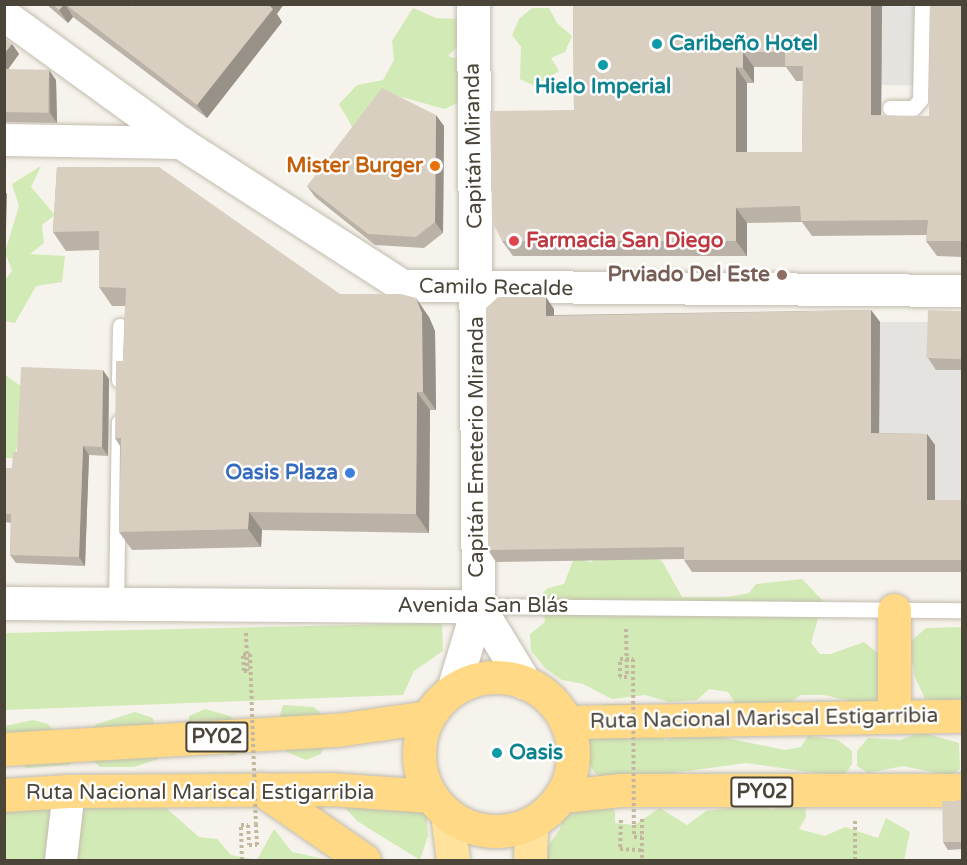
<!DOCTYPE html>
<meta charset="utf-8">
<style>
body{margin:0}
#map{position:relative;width:967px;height:865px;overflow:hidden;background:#f6f3ec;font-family:"Varela Round",sans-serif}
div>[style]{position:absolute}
.green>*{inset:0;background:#d2eab5}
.parking>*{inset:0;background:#e5e3e0;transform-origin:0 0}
.path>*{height:4px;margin-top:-2px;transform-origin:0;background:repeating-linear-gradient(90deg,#c4b79f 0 3px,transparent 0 6px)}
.roads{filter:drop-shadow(0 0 2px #c2bbae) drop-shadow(0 0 2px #c2bbae)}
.service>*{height:15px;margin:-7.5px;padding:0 7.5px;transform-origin:7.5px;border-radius:7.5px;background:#fff}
.minor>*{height:32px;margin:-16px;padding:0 16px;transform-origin:16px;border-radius:16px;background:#fff}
.tertiary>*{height:33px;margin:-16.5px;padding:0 16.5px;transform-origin:16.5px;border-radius:16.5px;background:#fff}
.primary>*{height:33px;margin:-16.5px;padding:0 16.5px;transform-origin:16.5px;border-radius:16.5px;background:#ffe39c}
.trunk>*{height:33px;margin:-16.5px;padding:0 16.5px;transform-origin:16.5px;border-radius:16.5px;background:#ffd985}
.trunk>.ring{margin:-16.5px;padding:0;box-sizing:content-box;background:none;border:33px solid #ffd985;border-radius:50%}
.path-bridge>*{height:4px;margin-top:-2px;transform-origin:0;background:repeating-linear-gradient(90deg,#c4b79f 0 3px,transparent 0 6px)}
.wall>*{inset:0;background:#bab2a6}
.shaded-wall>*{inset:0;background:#979187}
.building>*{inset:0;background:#d8cfc1;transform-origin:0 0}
.dots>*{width:16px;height:16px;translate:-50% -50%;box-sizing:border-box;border:3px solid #fff;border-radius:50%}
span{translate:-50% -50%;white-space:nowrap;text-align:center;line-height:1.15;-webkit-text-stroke:5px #fff;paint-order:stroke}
.shield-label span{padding:2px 4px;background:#fff;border:2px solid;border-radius:4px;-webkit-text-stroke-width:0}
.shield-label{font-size:20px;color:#4b4439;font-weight:700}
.culture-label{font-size:21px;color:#0d838f;font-weight:700}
.left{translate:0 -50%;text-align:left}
.street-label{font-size:21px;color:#4b4439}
.food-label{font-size:21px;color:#c56008;font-weight:700}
.right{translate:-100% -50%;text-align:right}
.health-label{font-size:21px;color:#be3a42;font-weight:700}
.education-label{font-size:21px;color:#785e54;font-weight:700}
.shop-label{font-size:21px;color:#366cbe;font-weight:700}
.frame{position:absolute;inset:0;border:6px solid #4b4439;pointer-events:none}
</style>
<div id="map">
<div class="green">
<div style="clip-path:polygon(413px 8px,436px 18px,458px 19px,458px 46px,448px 56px,468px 63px,471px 96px,445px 109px,390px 94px,358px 137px,339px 104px,357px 85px,383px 80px,394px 60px,392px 41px)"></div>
<div style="clip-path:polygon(532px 8px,549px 8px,557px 23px,572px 36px,565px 52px,551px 58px,559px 71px,535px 86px,520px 79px,521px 47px,512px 35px,519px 19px)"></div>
<div style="clip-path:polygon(41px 166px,31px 187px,55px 215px,42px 225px,44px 243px,30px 254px,65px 256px,62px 282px,36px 286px,15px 323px,5px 321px,5px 280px,12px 271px,5px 252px,19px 206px,12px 184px)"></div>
<div style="clip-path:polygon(4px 374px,26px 390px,15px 458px,5px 458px)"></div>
<div style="clip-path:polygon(608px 553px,647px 555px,662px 561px,682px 597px,729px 597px,749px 593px,756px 584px,802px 579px,823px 601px,811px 643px,820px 654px,831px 654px,864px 642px,880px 655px,883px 696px,868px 705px,824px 695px,801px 695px,789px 703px,735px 703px,728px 692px,709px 689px,697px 700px,669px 702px,645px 695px,612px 699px,583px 684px,562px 680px,545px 668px,531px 651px,530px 634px,545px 622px,540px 596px,548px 588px,564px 584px,574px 558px,591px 562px)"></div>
<div style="clip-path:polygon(442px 623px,443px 651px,414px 671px,403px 695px,5px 710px,5px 633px)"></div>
<div style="clip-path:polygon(962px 627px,962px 706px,959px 702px,925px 699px,915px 677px,909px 643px,926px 628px)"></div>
<div style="clip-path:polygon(603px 704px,641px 704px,665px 740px,688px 735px,716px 736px,785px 750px,801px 747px,808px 736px,838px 740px,852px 751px,852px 764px,843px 777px,746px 763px,608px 782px,594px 772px,583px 753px,582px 737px)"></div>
<div style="clip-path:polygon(283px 705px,314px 707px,327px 719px,329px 734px,321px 754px,306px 760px,287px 752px,275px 731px)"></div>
<div style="clip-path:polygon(205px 709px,230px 716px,243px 730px,243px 751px,232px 756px,188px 736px,189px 716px)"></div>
<div style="clip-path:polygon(135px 712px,153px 718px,160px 746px,158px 759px,134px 767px,100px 767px,77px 745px,97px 724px)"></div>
<div style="clip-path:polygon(33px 720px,48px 724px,69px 751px,70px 765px,26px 768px,5px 750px,4px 726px)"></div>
<div style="clip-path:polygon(920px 732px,959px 743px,960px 769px,951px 776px,903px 766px,868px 773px,857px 766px,857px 751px,868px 738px,901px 740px)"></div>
<div style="clip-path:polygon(335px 796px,426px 805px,428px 836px,420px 860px,357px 821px)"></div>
<div style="clip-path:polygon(782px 798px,805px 802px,806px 817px,799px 829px,825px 836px,845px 827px,878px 838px,886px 818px,910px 832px,904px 860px,538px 860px,560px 829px,566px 809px,605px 799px,615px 811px,615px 823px,634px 825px,660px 808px,687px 825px,706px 811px,757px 805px,774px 810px)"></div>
<div style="clip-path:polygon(106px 800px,164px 806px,199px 837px,217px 839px,231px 855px,257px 860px,274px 829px,292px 852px,329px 860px,72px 860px,75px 813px)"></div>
<div style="clip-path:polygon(41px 801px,59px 815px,67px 860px,5px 860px,4px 808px)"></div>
</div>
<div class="parking">
<div style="left:882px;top:6px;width:59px;height:79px;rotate:1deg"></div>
<div style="clip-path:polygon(880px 322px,936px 322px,936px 369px,962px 370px,962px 512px,934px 512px,879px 445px)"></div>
</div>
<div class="path">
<div style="left:626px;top:629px;width:48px;rotate:88.8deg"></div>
<div style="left:246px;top:633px;width:38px;rotate:88deg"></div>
<div style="left:642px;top:819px;width:41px;rotate:90deg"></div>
<div style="left:621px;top:820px;width:29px;rotate:92deg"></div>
<div style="left:620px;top:849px;width:22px;rotate:3deg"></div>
<div style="left:634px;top:825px;width:12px;rotate:90deg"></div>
<div style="left:634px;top:837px;width:8px"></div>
<div style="left:242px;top:860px;width:35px;rotate:-92deg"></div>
<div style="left:241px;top:825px;width:7px"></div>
<div style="left:248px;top:825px;width:20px;rotate:87deg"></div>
<div style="left:249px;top:845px;width:8px"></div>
<div style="left:257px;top:845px;width:21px;rotate:-93deg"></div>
<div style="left:855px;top:860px;width:41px;rotate:-90deg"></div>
</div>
<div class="roads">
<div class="service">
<div style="left:890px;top:108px;width:23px"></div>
<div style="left:913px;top:108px;width:11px;rotate:-49deg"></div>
<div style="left:920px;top:100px;width:96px;rotate:-88.8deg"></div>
<div style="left:119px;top:380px;width:54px;rotate:-88.9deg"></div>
<div style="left:116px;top:605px;width:183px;rotate:-89.1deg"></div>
<div style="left:478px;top:606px;width:484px;rotate:0.5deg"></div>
</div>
<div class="minor">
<div style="left:4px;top:15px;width:218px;rotate:35.9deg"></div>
<div style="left:181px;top:143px;width:264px;rotate:32.8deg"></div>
<div style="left:403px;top:286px;width:559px;rotate:0.51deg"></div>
<div style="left:4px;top:140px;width:177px;rotate:1deg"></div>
<div style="left:61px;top:860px;width:69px;rotate:-83.4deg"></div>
</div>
<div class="tertiary">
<div style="left:4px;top:603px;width:474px;rotate:0.4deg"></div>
<div style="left:478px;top:606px;width:90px;rotate:58.6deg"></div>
<div style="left:453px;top:690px;width:88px;rotate:-73.4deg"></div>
<div style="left:478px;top:606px;width:602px;rotate:-90.48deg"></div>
</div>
<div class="primary">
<div style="left:447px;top:814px;width:46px;rotate:82.6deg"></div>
<div style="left:530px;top:860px;width:37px;rotate:-88deg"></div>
</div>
<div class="trunk">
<div style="left:894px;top:610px;width:105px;rotate:90deg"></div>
<div class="ring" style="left:419px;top:677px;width:121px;height:121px"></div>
<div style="left:566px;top:722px;width:396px;rotate:-0.9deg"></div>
<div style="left:4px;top:749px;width:334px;rotate:-3.3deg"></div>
<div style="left:337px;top:730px;width:92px;rotate:-8.1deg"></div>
<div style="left:261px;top:789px;width:125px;rotate:34.6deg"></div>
<div style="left:4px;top:795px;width:65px;rotate:-3.5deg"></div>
<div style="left:69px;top:791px;width:260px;rotate:-0.4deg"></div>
<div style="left:329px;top:789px;width:102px;rotate:3.9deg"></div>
<div style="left:562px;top:796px;width:59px;rotate:-5.8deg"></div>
<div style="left:621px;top:790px;width:341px"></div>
</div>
</div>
<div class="path-bridge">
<div style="left:247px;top:671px;width:3px;rotate:180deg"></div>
<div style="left:244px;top:671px;width:16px;rotate:-94deg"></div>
<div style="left:243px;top:655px;width:7px;rotate:-8deg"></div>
<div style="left:250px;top:654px;width:170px;rotate:88deg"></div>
<div style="left:627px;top:677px;width:7px;rotate:180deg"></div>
<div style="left:620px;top:677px;width:18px;rotate:-90deg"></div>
<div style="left:620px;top:659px;width:13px"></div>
<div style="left:633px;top:659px;width:166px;rotate:89.7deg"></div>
</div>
<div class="wall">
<div style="clip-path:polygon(46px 4px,128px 4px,132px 7px,277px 14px,282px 22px,207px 118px,73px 17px,68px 23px)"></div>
<div style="clip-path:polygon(evenodd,573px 4px,880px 4px,882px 6px,881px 116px,929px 116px,963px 4px,963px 257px,937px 256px,926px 241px,927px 235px,812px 236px,802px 222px,747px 223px,747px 256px,513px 256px,502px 241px,574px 110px,573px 4px,754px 67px,786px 67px,796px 81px,803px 81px,802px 152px,747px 152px,747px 83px,754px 83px,754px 67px)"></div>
<div style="clip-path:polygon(4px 39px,12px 44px,19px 54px,8px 69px,56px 80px,57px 123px,4px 122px)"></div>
<div style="clip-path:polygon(444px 126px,443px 233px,424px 248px,375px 245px,315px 197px,307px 186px)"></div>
<div style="clip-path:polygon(57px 167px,340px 294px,429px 317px,435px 331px,436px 410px,430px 410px,429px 533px,262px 530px,261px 547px,132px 550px,119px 532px,120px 446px,115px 438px,123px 361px,125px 306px,112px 306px,99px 287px,99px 250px,66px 251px,53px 232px)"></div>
<div style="clip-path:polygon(554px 309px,554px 315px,871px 310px,880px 322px,879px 433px,927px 434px,935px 445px,935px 500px,963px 500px,963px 572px,692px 572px,684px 560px,684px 559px,496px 562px,488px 550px)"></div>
<div style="clip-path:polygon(963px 311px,963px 370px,936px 370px,928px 358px)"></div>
<div style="clip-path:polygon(109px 379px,108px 456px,89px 455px,85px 566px,16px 563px,10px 555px,11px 523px,4px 522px,4px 468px,12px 468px,17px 452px)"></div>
<div style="clip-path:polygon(963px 798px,963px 849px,948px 850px,943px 842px,957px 801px)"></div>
</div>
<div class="shaded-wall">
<div style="clip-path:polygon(65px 4px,73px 17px,68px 23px,59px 10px)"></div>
<div style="clip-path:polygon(267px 4px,284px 4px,277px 14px,282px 22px,207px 118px,197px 105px)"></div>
<div style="clip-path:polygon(871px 4px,880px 4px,882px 6px,881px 131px,871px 115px)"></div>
<div style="clip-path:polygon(12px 44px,19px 54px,4px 75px,4px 54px)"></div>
<div style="clip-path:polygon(743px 52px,754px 67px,754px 83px,743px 68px)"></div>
<div style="clip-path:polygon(736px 67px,747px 83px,747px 168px,736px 152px)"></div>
<div style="clip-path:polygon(49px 70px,56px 80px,57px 123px,50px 113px)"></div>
<div style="clip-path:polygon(436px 115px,444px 126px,443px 233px,435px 222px)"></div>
<div style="clip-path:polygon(4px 190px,7px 194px,5px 263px,4px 263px)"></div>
<div style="clip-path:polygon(736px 208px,747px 223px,747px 256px,736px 241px)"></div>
<div style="clip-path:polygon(546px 297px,554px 309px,554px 327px,546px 316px)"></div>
<div style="clip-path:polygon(416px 298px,429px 317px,435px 331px,436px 410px,423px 392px)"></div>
<div style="clip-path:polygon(871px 310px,880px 322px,879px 445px,871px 433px)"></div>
<div style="clip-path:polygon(103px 370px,109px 379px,108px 456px,102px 447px)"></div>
<div style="clip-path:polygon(417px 392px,430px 410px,429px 533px,416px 514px)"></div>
<div style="clip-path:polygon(927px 434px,935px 445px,935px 512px,927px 500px)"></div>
<div style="clip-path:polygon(83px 446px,89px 455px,85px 566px,79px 557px)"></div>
<div style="clip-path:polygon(249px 512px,262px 530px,261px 547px,248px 529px)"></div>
</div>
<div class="building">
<div style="clip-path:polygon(52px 4px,64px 4px,59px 10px)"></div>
<div style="clip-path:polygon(65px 4px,128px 4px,132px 7px,134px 4px,268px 4px,273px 9px,197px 105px)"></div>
<div style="clip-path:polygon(evenodd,573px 4px,871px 4px,871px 115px,929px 116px,930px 4px,963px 4px,963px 241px,926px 241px,928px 220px,801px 221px,800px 206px,736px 208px,736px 241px,502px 241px,492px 221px,490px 111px,574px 110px,573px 4px,743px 52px,785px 52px,785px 66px,803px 66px,802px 152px,736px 152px,736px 67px,743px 68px,743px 52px)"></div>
<div style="clip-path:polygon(4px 39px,12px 44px,4px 54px)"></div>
<div style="left:4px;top:69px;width:45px;height:43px;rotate:1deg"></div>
<div style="clip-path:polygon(382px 88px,436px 115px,435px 222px,416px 237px,368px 234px,307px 186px)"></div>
<div style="clip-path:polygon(57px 167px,159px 167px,340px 294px,401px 294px,416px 298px,422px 313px,423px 392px,417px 392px,416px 514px,249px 512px,248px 529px,119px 532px,121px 438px,115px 438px,116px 361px,123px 361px,126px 288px,99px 287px,99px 231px,53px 232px)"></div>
<div style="clip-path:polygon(498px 297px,546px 297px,546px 316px,871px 310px,871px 433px,927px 434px,927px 500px,963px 500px,963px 560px,684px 560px,684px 547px,488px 550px,486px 308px)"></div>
<div style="left:928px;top:310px;width:35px;height:48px;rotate:2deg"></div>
<div style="clip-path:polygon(21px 367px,103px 370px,102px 447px,83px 446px,79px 557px,10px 555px,11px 514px,4px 514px,4px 468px,12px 468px,13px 452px,17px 452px)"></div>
<div style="clip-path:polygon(963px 798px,963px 842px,943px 842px,942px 801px,957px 801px)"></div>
</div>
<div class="dots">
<div style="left:657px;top:44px;background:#0f9aa8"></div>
<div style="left:603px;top:65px;background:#0f9aa8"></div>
<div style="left:435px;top:166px;background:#e8710a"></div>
<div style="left:514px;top:241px;background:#e0444e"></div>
<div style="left:782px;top:275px;background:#8d6e63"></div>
<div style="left:350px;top:473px;background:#3f7fe0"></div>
<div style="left:497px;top:753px;background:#0f9aa8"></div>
</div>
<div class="shield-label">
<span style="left:217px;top:737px">PY02</span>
<span style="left:762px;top:792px">PY02</span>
</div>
<div class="culture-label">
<span class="left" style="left:669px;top:44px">Caribeño Hotel</span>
<span style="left:603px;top:87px">Hielo Imperial</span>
<span class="left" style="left:509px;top:753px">Oasis</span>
</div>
<div class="street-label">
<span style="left:474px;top:146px;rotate:-91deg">Capitán Miranda</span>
<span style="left:496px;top:288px;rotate:1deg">Camilo Recalde</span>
<span style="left:477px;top:447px;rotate:-90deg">Capitán Emeterio Miranda</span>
<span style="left:483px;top:606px">Avenida San Blás</span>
<span style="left:764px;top:719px;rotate:-1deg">Ruta Nacional Mariscal Estigarribia</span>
<span style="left:200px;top:793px">Ruta Nacional Mariscal Estigarribia</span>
</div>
<div class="food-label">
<span class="right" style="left:423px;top:166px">Mister Burger</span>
</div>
<div class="health-label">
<span class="left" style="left:526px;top:241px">Farmacia San Diego</span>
</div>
<div class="education-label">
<span class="right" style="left:770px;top:275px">Prviado Del Este</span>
</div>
<div class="shop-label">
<span class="right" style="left:338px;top:473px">Oasis Plaza</span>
</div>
<div class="frame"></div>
</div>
